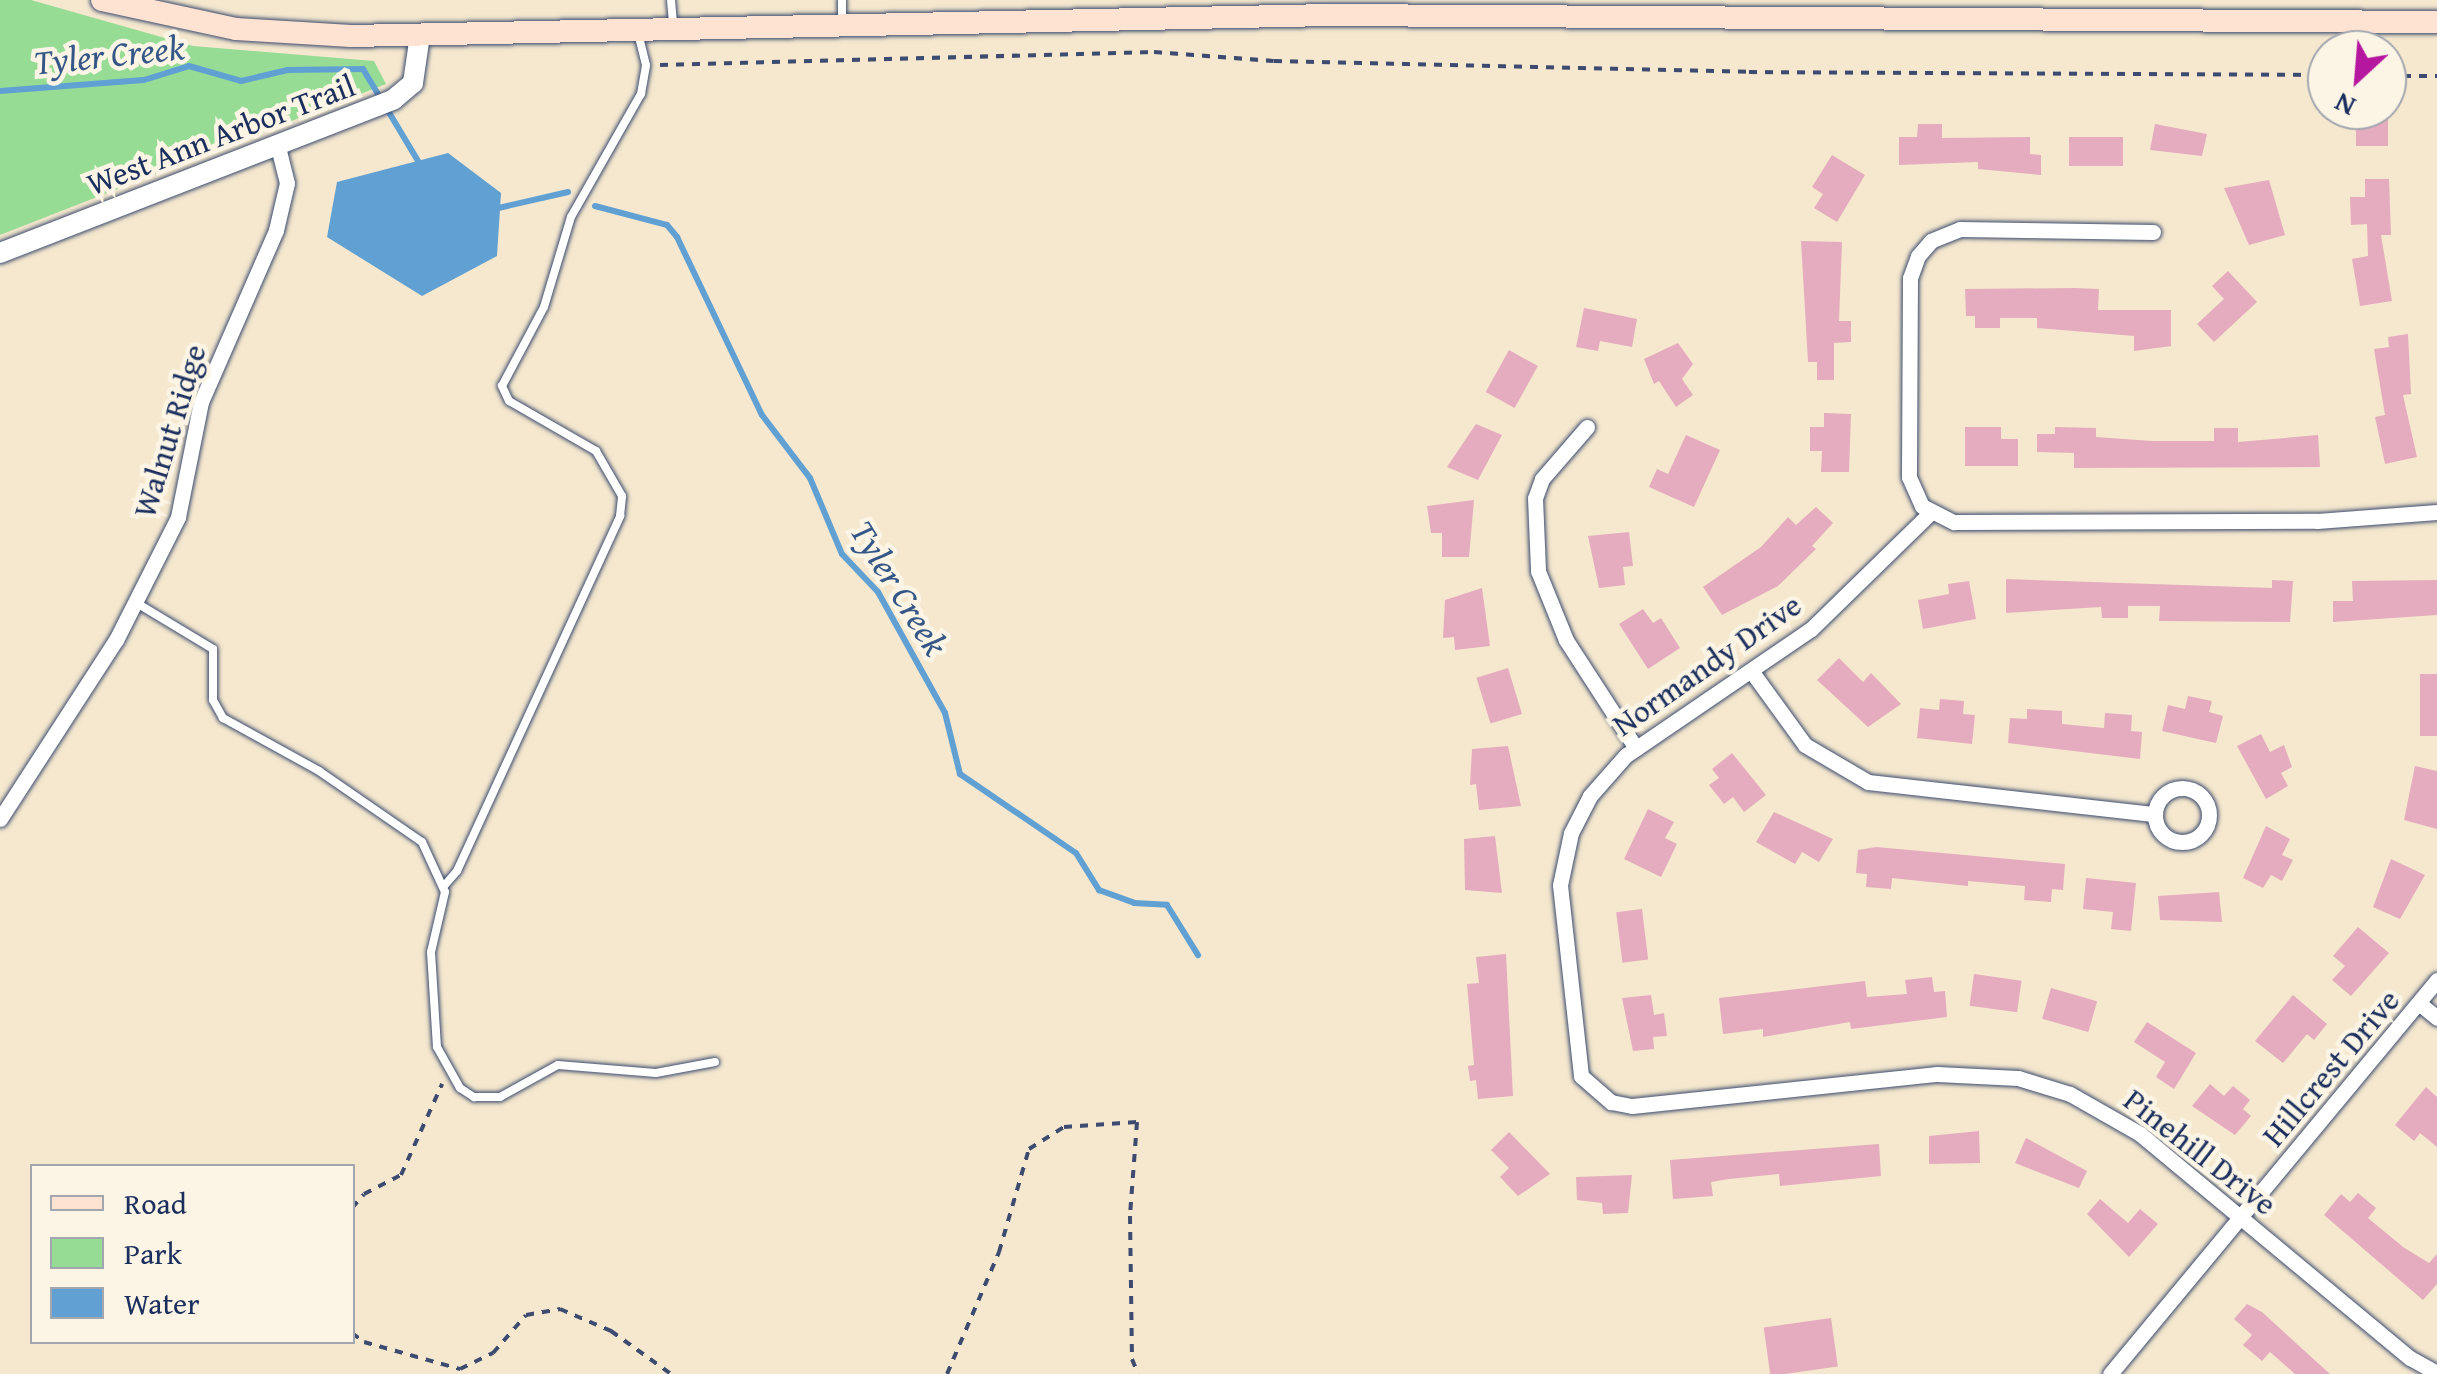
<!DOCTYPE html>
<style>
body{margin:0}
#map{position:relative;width:2437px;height:1374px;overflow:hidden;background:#f5e8ce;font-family:"Gentium Book Plus",serif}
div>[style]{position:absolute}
.green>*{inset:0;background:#96dc95}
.water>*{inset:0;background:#61a0d3}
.stream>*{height:6px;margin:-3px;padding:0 3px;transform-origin:3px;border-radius:3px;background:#61a0d3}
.building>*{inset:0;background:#e5acbf;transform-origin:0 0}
.path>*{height:4px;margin-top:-2px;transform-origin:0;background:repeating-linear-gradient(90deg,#3c4b6f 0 8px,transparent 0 16px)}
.roads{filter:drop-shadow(0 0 2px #3c4b6f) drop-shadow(0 0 2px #3c4b6f)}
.service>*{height:8px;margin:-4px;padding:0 4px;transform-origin:4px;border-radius:4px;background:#fff}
.minor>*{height:15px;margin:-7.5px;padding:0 7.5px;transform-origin:7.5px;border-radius:7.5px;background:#fff}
.minor>.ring{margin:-7.5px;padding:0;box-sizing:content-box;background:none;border:15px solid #fff;border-radius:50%}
.tertiary>*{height:20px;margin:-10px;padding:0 10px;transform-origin:10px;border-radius:10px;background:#fff}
.secondary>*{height:22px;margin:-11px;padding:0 11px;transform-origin:11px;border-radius:11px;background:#fee3d2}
span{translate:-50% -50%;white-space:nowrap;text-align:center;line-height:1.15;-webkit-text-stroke:9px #fcf5e5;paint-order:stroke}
.street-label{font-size:32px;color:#1b2f5e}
.water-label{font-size:35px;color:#345787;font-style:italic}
.legend{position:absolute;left:30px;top:1164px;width:325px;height:180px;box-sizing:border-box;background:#fcf5e5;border:2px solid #a2a6af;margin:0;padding:12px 18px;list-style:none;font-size:30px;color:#1b2f5e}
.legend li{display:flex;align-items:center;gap:20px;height:50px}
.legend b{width:50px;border:2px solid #a2a6af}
.north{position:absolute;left:2307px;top:30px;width:100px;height:100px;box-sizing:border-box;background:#fcf5e5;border:2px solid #a2a6af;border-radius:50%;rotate:206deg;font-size:28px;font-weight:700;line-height:40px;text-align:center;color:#1b2f5e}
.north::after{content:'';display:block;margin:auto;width:35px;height:45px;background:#b5179e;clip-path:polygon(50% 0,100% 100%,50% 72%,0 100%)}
</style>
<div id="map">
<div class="green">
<div style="clip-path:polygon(0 0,31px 0,193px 46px,374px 61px,386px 84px,0 235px)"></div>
</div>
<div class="water">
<div style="clip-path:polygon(448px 153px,501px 193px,497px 256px,422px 296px,327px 237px,337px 182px)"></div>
</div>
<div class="stream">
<div style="left:0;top:91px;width:144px;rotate:-4.4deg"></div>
<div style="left:144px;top:80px;width:47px;rotate:-17.3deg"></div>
<div style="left:189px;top:66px;width:54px;rotate:16.1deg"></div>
<div style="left:241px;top:81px;width:48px;rotate:-13.2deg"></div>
<div style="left:288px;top:70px;width:75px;rotate:-0.8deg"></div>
<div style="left:363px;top:69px;width:113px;rotate:59.1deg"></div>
<div style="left:595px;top:206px;width:74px;rotate:14.8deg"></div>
<div style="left:667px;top:225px;width:16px;rotate:50deg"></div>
<div style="left:677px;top:237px;width:197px;rotate:64.5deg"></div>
<div style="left:762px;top:415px;width:79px;rotate:52.7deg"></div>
<div style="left:810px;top:478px;width:82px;rotate:67.2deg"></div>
<div style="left:842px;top:554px;width:52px;rotate:46.5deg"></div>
<div style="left:878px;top:592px;width:138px;rotate:61deg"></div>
<div style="left:945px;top:713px;width:63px;rotate:76.2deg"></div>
<div style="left:960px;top:774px;width:140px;rotate:34.3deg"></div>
<div style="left:1076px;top:853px;width:44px;rotate:58.1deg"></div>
<div style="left:1099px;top:890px;width:37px;rotate:20deg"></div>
<div style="left:1134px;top:903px;width:33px;rotate:3deg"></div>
<div style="left:1167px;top:905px;width:59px;rotate:58.2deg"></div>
<div style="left:494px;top:209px;width:76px;rotate:-12.9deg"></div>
</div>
<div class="building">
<div style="left:2356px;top:110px;width:32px;height:36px"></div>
<div style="clip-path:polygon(1918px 124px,1942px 124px,1942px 138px,2030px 137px,2030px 154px,2041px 155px,2041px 175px,1978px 169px,1978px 162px,1899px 165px,1899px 137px,1917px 137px)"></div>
<div style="clip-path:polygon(2155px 124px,2207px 134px,2202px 156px,2150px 150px)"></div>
<div style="left:2069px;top:137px;width:54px;height:29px"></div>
<div style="clip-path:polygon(1832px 155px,1865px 175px,1837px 222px,1814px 208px,1823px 194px,1812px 187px)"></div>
<div style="clip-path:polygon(2365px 179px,2389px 179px,2391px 235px,2381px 235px,2392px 301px,2360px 306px,2352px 259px,2368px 256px,2367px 224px,2351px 225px,2350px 197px,2365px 197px)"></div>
<div style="clip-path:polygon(2269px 180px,2285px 235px,2249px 245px,2224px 188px)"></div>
<div style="clip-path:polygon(1801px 241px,1842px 242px,1839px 321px,1851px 321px,1851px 342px,1834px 343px,1834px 380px,1817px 380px,1817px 362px,1808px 362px)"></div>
<div style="clip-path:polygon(2228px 271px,2257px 302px,2214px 342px,2197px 324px,2224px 299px,2212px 286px)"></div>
<div style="clip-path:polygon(2075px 288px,2099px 289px,2098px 310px,2171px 310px,2171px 346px,2134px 351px,2134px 336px,2037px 328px,2037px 318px,2000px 318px,2000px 328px,1975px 328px,1975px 316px,1966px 316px,1965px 289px)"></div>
<div style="clip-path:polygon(1584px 308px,1637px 319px,1632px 347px,1600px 341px,1598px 351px,1576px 347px)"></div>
<div style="clip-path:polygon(2408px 334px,2411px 394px,2403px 395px,2417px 457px,2385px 464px,2375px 417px,2385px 415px,2374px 349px,2389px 347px,2388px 337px)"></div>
<div style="clip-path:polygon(1678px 343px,1693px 364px,1682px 379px,1693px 395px,1676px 407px,1659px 381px,1654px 384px,1644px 359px)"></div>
<div style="left:1509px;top:350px;width:33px;height:48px;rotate:29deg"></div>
<div style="clip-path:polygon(1824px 413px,1851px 414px,1849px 472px,1821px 472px,1822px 451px,1810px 451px,1810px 427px,1824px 427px)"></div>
<div style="clip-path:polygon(1476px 424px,1502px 435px,1478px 480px,1447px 467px)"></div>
<div style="clip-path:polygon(1965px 427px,2001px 427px,2001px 439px,2018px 439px,2018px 466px,1965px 466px)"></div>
<div style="clip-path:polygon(2055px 427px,2096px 428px,2096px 437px,2152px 441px,2214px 441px,2214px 428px,2238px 428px,2238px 442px,2318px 435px,2320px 467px,2074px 468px,2074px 453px,2037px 452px,2037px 434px,2055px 434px)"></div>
<div style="clip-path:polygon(1686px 435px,1720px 450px,1694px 507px,1649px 487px,1657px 469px,1668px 474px)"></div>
<div style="clip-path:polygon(1474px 500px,1469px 557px,1442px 557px,1442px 533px,1431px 533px,1427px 506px)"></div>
<div style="clip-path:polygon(1816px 507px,1833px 523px,1812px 546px,1816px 549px,1778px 586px,1722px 615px,1703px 587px,1761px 547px,1788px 517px,1796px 525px)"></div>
<div style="clip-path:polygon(1629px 532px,1633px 566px,1623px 567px,1625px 585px,1599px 588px,1588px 536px)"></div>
<div style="clip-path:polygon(2006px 579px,2272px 588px,2272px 580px,2293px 581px,2290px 622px,2159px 621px,2160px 606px,2128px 606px,2128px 618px,2102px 618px,2101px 607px,2006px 613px)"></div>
<div style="clip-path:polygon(2437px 580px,2437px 615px,2333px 622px,2333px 601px,2353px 601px,2352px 581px)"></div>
<div style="clip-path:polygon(1969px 581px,1976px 619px,1923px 629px,1918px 600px,1949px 594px,1948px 584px)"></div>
<div style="clip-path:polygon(1482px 588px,1490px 646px,1455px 650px,1454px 637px,1443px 638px,1445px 600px)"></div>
<div style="clip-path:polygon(1643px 609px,1653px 623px,1661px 618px,1680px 648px,1648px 669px,1619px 624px)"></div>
<div style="clip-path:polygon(1839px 658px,1863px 682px,1871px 673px,1901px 704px,1868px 727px,1817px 680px)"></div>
<div style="left:1508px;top:668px;width:48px;height:33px;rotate:73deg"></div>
<div style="left:2420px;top:674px;width:17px;height:62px"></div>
<div style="clip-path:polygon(2188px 696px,2212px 701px,2209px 712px,2223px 716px,2216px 743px,2162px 731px,2168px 705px,2185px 709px)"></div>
<div style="clip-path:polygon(1940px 699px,1964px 701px,1963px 714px,1975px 715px,1972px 744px,1917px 738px,1920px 708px,1939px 710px)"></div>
<div style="clip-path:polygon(2027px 709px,2062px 711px,2062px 724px,2104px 728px,2105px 713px,2132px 715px,2131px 731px,2142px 732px,2140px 759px,2008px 743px,2010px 718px,2027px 719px)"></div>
<div style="clip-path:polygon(2261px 734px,2270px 752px,2284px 745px,2292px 767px,2281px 773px,2288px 786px,2266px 799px,2237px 746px)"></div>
<div style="clip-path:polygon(1508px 746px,1521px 806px,1479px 810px,1476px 784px,1470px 785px,1472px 749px)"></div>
<div style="clip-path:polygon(1732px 753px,1766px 795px,1744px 812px,1733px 797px,1724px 804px,1709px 785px,1719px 778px,1712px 769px)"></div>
<div style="clip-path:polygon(2415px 766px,2437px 771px,2437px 829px,2404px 820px)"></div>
<div style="clip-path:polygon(1648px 809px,1674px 822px,1665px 838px,1677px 844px,1661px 877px,1624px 859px)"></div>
<div style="clip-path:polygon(1774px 812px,1833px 839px,1819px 862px,1802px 852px,1795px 864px,1756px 842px)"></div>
<div style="clip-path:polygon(2266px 826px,2290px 839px,2282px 855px,2293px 860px,2282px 881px,2271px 875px,2263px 888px,2243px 878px)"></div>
<div style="clip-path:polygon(1495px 836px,1502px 893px,1465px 890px,1464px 839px)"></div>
<div style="clip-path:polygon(1876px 847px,2065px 864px,2063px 890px,2052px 889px,2051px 902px,2024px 900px,2025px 886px,1968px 881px,1968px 886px,1892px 878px,1891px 889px,1866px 887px,1867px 874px,1856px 873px,1858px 850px)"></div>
<div style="clip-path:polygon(2391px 859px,2425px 875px,2400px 919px,2373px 907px)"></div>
<div style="clip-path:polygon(2086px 878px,2136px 883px,2131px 931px,2111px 929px,2113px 912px,2083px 909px)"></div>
<div style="clip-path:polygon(2219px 892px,2222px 922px,2160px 920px,2158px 896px)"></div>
<div style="left:1642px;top:909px;width:51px;height:26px;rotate:83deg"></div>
<div style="clip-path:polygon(2358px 927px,2389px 953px,2351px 996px,2332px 980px,2345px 966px,2333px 956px)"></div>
<div style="clip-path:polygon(1506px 954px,1513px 1096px,1478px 1099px,1476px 1080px,1470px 1081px,1468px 1066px,1474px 1065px,1467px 984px,1479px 983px,1476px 957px)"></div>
<div style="left:1974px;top:974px;width:48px;height:32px;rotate:8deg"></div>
<div style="clip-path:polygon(1932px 977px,1934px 992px,1945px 991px,1947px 1017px,1851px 1029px,1850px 1022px,1763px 1037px,1763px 1029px,1723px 1034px,1719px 998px,1865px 981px,1867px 997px,1907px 994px,1905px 980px)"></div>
<div style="left:2051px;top:988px;width:48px;height:32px;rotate:16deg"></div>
<div style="clip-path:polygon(1651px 995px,1654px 1015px,1664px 1013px,1667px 1036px,1653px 1037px,1654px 1049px,1633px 1051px,1622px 998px)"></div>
<div style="clip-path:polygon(2293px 995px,2327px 1024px,2314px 1040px,2307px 1034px,2283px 1063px,2255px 1041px)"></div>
<div style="clip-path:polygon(2147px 1022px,2196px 1053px,2174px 1089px,2156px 1077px,2165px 1062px,2134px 1042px)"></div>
<div style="clip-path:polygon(2210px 1084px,2224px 1096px,2233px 1086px,2250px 1100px,2243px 1109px,2251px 1116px,2235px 1135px,2192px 1106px)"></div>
<div style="clip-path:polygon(2426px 1087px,2437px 1097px,2437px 1147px,2420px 1133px,2414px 1141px,2395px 1125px)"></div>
<div style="clip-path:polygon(1979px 1131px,1980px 1163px,1929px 1164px,1929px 1136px)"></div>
<div style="clip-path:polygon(1509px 1132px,1550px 1174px,1518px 1196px,1500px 1177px,1509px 1168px,1491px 1150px)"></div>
<div style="clip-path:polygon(2026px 1138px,2087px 1171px,2079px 1188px,2015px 1163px)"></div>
<div style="clip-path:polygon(1879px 1144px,1881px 1176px,1780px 1186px,1779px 1174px,1729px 1179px,1711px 1182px,1713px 1196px,1673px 1199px,1670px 1160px)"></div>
<div style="clip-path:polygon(1632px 1175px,1628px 1213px,1603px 1214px,1602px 1203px,1577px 1200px,1576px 1177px)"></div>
<div style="clip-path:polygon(2358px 1193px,2376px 1208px,2368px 1218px,2403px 1247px,2429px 1263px,2437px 1254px,2437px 1284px,2423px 1300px,2324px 1215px,2341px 1194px,2350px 1202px)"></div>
<div style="clip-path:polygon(2100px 1199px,2128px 1223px,2140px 1209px,2158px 1224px,2129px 1257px,2087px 1214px)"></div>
<div style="clip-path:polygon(2247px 1304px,2262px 1312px,2330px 1374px,2295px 1374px,2270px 1352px,2262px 1361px,2243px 1345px,2252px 1335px,2234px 1319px)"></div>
<div style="left:1831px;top:1318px;width:49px;height:68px;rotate:82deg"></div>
</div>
<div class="path">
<div style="left:660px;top:65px;width:494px;rotate:-1.5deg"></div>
<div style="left:1154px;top:52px;width:120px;rotate:4.3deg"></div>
<div style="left:1274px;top:61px;width:475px;rotate:1.3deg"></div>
<div style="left:1749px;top:72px;width:578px;rotate:0.3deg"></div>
<div style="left:2387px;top:76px;width:50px"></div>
<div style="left:352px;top:1208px;width:18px;rotate:-49deg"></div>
<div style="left:364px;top:1194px;width:42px;rotate:-27.2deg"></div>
<div style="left:401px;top:1175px;width:100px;rotate:-65.7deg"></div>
<div style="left:352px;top:1333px;width:15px;rotate:37deg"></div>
<div style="left:364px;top:1342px;width:100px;rotate:15.7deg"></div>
<div style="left:460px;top:1369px;width:37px;rotate:-26deg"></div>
<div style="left:493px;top:1353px;width:50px;rotate:-49deg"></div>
<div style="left:526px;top:1315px;width:35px;rotate:-10deg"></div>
<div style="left:560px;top:1309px;width:56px;rotate:23.3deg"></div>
<div style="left:611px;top:1331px;width:74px;rotate:35.6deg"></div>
<div style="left:947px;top:1374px;width:133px;rotate:-66.9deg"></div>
<div style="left:999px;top:1252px;width:107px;rotate:-73.8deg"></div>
<div style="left:1029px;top:1149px;width:41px;rotate:-32.2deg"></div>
<div style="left:1064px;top:1127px;width:73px;rotate:-3.9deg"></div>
<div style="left:1137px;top:1122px;width:94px;rotate:94.3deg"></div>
<div style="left:1130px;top:1216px;width:143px;rotate:89.2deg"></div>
<div style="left:1132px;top:1359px;width:16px;rotate:68deg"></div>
</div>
<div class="roads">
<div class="service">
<div style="left:671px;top:0;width:25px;rotate:85deg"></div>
<div style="left:842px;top:21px;width:21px;rotate:-90deg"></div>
<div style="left:135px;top:602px;width:91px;rotate:31.1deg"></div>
<div style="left:213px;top:649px;width:51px;rotate:90deg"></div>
<div style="left:213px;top:700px;width:21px;rotate:61deg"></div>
<div style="left:223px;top:718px;width:110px;rotate:28.9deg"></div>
<div style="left:319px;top:771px;width:125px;rotate:34.6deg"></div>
<div style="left:422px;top:842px;width:55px;rotate:65.3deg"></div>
<div style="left:445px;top:892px;width:62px;rotate:103.1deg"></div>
<div style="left:431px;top:952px;width:95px;rotate:86.4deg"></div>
<div style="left:437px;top:1047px;width:47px;rotate:60.7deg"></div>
<div style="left:460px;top:1088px;width:17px;rotate:33deg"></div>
<div style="left:474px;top:1097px;width:26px"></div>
<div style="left:500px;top:1097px;width:66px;rotate:-28.9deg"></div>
<div style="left:558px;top:1065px;width:98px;rotate:4.7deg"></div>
<div style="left:656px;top:1073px;width:60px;rotate:-10.6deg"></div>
<div style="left:444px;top:886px;width:20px;rotate:-49deg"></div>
<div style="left:457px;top:871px;width:391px;rotate:-65.3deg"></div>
<div style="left:620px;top:516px;width:20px;rotate:-84deg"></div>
<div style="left:622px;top:496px;width:52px;rotate:-120deg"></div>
<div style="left:596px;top:451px;width:100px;rotate:-150.1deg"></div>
<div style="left:509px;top:401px;width:17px;rotate:-115deg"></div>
<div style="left:502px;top:386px;width:89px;rotate:-62deg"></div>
<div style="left:544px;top:307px;width:94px;rotate:-73.3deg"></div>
<div style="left:571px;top:217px;width:142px;rotate:-60.4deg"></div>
<div style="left:641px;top:94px;width:29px;rotate:-80deg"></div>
<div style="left:646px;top:65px;width:34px;rotate:-104deg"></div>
</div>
<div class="minor">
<div style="left:2153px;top:232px;width:193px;rotate:-179.1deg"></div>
<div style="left:1960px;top:229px;width:31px;rotate:158deg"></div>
<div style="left:1931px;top:241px;width:20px;rotate:131deg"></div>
<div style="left:1918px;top:256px;width:23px;rotate:110deg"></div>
<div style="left:1910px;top:278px;width:199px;rotate:90.3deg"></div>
<div style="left:1909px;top:477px;width:32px;rotate:66deg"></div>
<div style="left:1922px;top:506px;width:36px;rotate:27deg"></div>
<div style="left:1954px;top:522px;width:363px;rotate:-0.2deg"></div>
<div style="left:2317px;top:521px;width:120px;rotate:-4.3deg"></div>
<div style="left:1587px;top:427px;width:69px;rotate:130.9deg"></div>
<div style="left:1542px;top:479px;width:20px;rotate:110deg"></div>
<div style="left:1535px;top:498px;width:73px;rotate:87.6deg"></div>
<div style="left:1538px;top:571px;width:74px;rotate:67.9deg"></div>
<div style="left:1566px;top:640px;width:129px;rotate:57.1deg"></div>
<div style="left:1930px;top:513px;width:166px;rotate:135.7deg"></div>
<div style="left:1811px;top:629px;width:224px;rotate:145.7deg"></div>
<div style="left:1626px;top:755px;width:55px;rotate:131.3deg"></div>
<div style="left:1590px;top:796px;width:42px;rotate:117.2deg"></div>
<div style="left:1571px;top:833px;width:53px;rotate:101.9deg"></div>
<div style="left:1560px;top:885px;width:192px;rotate:83.7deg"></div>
<div style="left:1581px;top:1076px;width:40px;rotate:41deg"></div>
<div style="left:1611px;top:1102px;width:21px;rotate:11deg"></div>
<div style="left:1632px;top:1106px;width:307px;rotate:-6deg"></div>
<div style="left:1937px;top:1074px;width:81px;rotate:2.8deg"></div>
<div style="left:2018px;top:1078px;width:54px;rotate:17.1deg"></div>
<div style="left:2070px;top:1094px;width:81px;rotate:29.7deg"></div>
<div style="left:2140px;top:1134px;width:351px;rotate:39.7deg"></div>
<div style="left:2410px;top:1358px;width:31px;rotate:29deg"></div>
<div style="left:1752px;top:672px;width:90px;rotate:54deg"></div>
<div style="left:1805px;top:745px;width:73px;rotate:30.4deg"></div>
<div style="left:1868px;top:782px;width:289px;rotate:6.4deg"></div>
<div class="ring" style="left:2155px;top:788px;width:39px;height:39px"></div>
<div style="left:0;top:819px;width:213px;rotate:-57.1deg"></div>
<div style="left:116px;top:640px;width:138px;rotate:-63.2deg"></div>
<div style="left:178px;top:517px;width:117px;rotate:-78.7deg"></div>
<div style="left:201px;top:402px;width:188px;rotate:-66.4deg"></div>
<div style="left:276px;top:230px;width:48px;rotate:-76.8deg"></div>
<div style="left:287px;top:183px;width:37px;rotate:-104deg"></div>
<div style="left:2420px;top:1004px;width:22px;rotate:39deg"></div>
<div style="left:2110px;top:1374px;width:512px;rotate:-50.31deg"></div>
</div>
<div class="tertiary">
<div style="left:0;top:253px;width:423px;rotate:-21.3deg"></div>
<div style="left:394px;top:99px;width:25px;rotate:-40deg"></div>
<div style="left:413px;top:83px;width:49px;rotate:-81.7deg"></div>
</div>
<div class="secondary">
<div style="left:102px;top:0;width:137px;rotate:12.2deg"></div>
<div style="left:236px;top:29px;width:115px;rotate:3.5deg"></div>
<div style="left:351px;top:36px;width:976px;rotate:-1.23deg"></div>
<div style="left:1327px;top:15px;width:1110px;rotate:0.36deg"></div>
</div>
</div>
<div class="street-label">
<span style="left:221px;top:135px;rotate:-21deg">West Ann Arbor Trail</span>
<span style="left:170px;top:431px;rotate:-73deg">Walnut Ridge</span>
<span style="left:1707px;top:665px;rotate:-35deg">Normandy Drive</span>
<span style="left:2331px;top:1068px;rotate:-50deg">Hillcrest Drive</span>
<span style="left:2200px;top:1152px;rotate:38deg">Pinehill Drive</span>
</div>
<div class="water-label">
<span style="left:109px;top:55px;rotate:-6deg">Tyler Creek</span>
<span style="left:899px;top:588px;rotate:58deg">Tyler Creek</span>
</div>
<ul class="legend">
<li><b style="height:12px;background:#fee3d2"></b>Road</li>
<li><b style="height:28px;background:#96dc95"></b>Park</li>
<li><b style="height:28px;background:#61a0d3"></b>Water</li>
</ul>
<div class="north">N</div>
</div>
